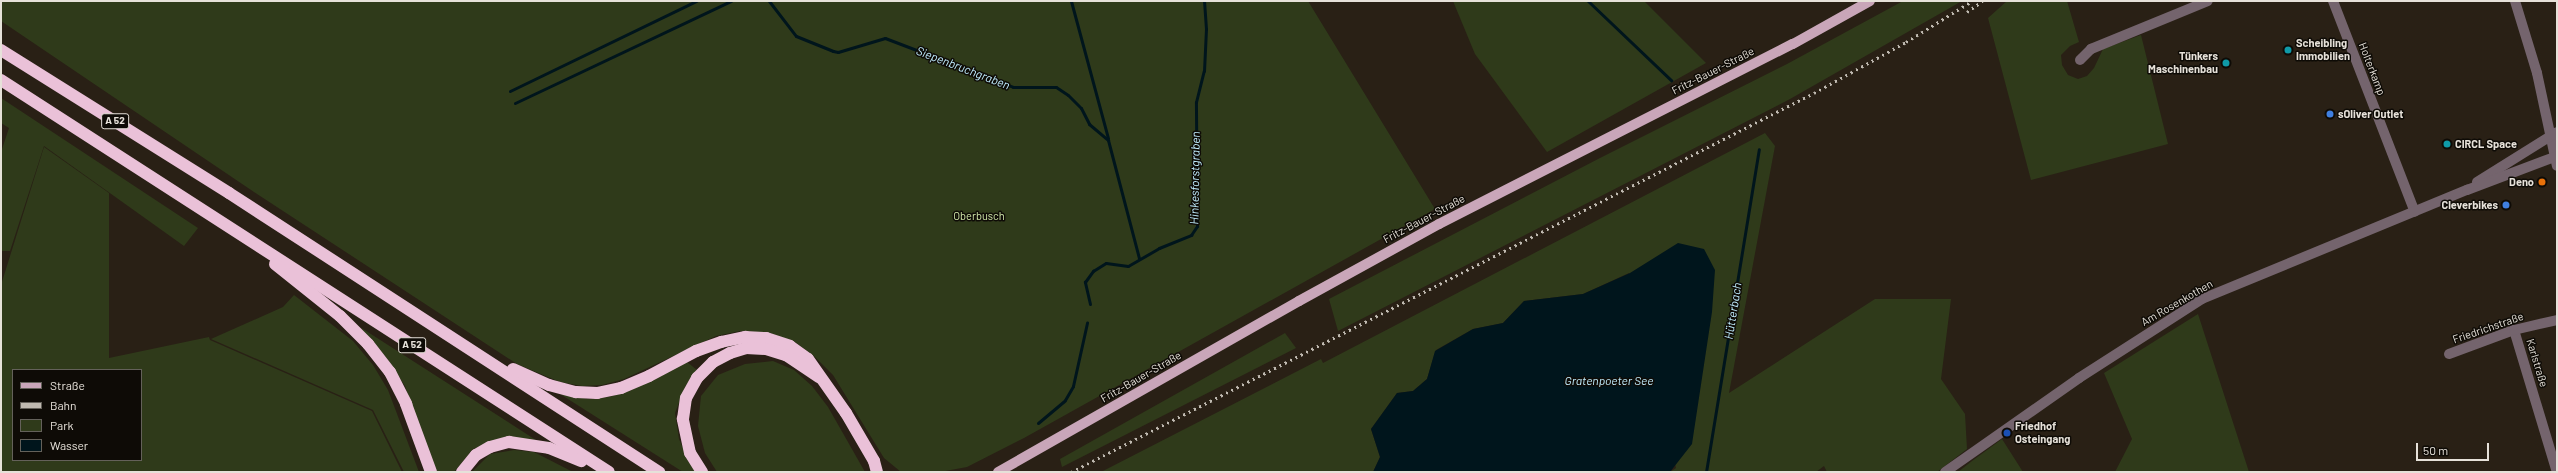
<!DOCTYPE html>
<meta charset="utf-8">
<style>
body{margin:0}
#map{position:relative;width:2558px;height:473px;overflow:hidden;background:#292015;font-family:Barlow,sans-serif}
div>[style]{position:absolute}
.green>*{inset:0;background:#2f3a1a}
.water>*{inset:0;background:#00151c}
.stream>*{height:3px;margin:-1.5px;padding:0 1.5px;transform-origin:1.5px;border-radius:1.5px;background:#00151c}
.minor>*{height:10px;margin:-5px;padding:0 5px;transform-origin:5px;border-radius:5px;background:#74646d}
.major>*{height:10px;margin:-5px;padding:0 5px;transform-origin:5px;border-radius:5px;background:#c9a6b9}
.highway>*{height:12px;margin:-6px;padding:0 6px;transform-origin:6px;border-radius:6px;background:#eac1d8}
.rail>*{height:3px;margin-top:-1.5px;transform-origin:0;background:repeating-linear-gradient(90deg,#c0bab1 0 2px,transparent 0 6px)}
.dots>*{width:11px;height:11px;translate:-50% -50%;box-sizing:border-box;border:2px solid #0e0b06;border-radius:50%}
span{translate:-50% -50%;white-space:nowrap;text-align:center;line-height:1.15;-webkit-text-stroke:3px #0e0b06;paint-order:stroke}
.shield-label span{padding:1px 3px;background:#0e0b06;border:1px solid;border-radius:3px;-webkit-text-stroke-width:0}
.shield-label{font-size:10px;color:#e6e1d9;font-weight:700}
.poi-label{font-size:11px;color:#e6e1d9;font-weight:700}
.left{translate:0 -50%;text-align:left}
.right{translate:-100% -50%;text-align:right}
.street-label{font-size:11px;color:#e6e1d9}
.park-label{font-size:11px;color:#d2e8aa}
.water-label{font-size:12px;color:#c0edfe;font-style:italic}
.frame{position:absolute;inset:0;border:2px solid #e6e1d9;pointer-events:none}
.legend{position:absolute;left:12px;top:369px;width:130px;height:92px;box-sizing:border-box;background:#0e0b06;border:1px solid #64615a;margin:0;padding:5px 7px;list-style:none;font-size:12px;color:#e6e1d9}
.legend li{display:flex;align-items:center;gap:8px;height:20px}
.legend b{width:20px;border:1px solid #64615a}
.scale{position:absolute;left:2416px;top:443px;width:73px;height:18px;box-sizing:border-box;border:2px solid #e6e1d9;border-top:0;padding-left:5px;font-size:12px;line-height:14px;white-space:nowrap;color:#e6e1d9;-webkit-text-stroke:3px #0e0b06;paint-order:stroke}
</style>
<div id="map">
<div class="green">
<div style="clip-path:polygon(1px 1px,1308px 1px,1435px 209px,1024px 438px,967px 467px,940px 472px,901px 472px,884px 458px,833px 375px,814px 356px,795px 342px,770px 333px,740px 331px,716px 336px,624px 379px,602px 385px,582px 386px,560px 382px,517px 364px,254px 192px,1px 21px)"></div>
<div style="clip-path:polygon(1453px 1px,1644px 1px,1706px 63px,1547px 152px,1475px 54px)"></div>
<div style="clip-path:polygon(1903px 1px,1962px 1px,1790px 99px,1338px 331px,1329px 299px,1600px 158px,1787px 64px)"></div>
<div style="clip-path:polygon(2007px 1px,2067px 1px,2079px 42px,2070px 46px,2061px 55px,2062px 65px,2068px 75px,2078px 79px,2087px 76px,2094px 68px,2103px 49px,2141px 35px,2168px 144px,2031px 180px,1988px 18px)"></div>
<div style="clip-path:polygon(1px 98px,198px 228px,184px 246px,44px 146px,10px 251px,1px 251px,1px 152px,9px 128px,1px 123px)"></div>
<div style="clip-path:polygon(1765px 133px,1775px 146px,1729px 393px,1875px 299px,1951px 299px,1941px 379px,1965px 414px,1967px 449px,1937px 472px,1827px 472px,1824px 466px,1816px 472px,1670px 472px,1676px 468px,1629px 273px,1583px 294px,1524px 301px,1503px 323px,1473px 329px,1436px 350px,1427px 379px,1413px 391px,1397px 393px,1371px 429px,1380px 457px,1373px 472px,1101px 472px,1321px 359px,1323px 363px)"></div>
<div style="clip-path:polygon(evenodd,44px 147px,109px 193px,109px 358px,209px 337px,210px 340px,372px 411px,402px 472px,1px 472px,1px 285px,44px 147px,13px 370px,141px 370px,141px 460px,13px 460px,13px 370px)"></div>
<div style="clip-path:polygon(294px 295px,353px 341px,373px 365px,388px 390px,419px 472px,404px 472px,373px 410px,211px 339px,283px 307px)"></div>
<div style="clip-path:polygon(2198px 314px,2249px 472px,2115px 472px,2132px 439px,2104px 373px)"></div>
<div style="clip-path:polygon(360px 327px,539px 442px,493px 441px,473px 449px,454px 472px,435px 472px,405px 386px,388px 360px)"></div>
<div style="clip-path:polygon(1285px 333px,1296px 348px,1062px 467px,1060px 459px)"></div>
<div style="clip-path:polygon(773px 361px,794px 370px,812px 386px,828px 407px,865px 472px,717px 472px,705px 453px,698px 426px,701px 396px,718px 375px,745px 364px)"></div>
<div style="clip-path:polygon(687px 362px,697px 370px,685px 387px,675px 413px,679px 439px,689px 462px,697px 472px,683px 472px,560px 394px,588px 399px,609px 397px,629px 391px)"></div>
<div style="clip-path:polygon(2002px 439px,2023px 472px,1958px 472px,1972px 461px)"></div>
<div style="clip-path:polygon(514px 450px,534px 452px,573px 472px,472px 472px,490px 454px)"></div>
</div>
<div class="water">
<div style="clip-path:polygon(1678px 243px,1704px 249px,1715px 270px,1712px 312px,1692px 444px,1670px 472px,1373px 472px,1380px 457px,1371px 429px,1397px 393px,1413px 391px,1427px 379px,1435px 351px,1473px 329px,1503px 323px,1524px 301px,1583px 294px,1630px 273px)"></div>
</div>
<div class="stream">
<div style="left:769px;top:1px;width:44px;rotate:52.4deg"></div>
<div style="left:796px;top:36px;width:40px;rotate:22deg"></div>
<div style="left:833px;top:51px;width:5px;rotate:11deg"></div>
<div style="left:838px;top:52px;width:49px;rotate:-16.6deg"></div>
<div style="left:885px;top:38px;width:137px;rotate:20.9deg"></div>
<div style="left:1013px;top:87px;width:43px"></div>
<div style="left:1056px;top:87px;width:14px;rotate:34deg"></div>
<div style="left:1068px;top:95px;width:18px;rotate:45deg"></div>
<div style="left:1081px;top:108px;width:18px;rotate:63deg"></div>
<div style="left:1089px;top:124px;width:25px;rotate:40deg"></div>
<div style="left:1108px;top:140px;width:122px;rotate:75.3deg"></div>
<div style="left:1071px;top:1px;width:142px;rotate:74.9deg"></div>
<div style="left:1588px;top:1px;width:115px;rotate:43.6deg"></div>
<div style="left:510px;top:91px;width:207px;rotate:-25.8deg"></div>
<div style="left:515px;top:103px;width:239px;rotate:-25.3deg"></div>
<div style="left:1090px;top:304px;width:23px;rotate:-103deg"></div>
<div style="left:1085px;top:282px;width:14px;rotate:-54deg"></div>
<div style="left:1093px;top:271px;width:15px;rotate:-32deg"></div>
<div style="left:1106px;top:263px;width:22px;rotate:8deg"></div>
<div style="left:1128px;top:266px;width:36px;rotate:-30deg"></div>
<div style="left:1159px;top:248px;width:35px;rotate:-22deg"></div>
<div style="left:1191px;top:235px;width:11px;rotate:-56deg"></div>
<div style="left:1197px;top:226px;width:124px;rotate:-90.5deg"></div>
<div style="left:1196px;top:102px;width:32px;rotate:-76deg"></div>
<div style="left:1204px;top:71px;width:42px;rotate:-87.3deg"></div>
<div style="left:1206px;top:29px;width:28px;rotate:-94deg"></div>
<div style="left:1038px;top:423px;width:35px;rotate:-40deg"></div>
<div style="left:1065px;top:400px;width:16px;rotate:-60deg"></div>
<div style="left:1073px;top:386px;width:65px;rotate:-77.5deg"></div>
<div style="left:1706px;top:472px;width:327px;rotate:-80.7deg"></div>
</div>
<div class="minor">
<div style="left:2333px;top:1px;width:226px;rotate:68.8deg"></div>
<div style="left:2515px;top:1px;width:75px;rotate:73deg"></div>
<div style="left:2537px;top:73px;width:95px;rotate:77.9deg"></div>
<div style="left:2080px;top:60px;width:16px;rotate:-45deg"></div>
<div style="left:2091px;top:49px;width:126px;rotate:-22.3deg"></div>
<div style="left:2477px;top:182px;width:94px;rotate:-32deg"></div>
<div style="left:2514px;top:330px;width:148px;rotate:73.2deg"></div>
<div style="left:2449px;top:354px;width:69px;rotate:-20.3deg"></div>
<div style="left:2514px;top:330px;width:44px;rotate:-13.1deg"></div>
<div style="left:1945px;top:472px;width:164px;rotate:-35deg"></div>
<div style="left:2079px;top:378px;width:146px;rotate:-32.7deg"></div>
<div style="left:2202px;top:299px;width:287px;rotate:-22.4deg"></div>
<div style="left:2467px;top:190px;width:96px;rotate:-20.7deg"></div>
</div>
<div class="major">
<div style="left:998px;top:472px;width:346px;rotate:-29.6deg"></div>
<div style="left:1299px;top:301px;width:160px;rotate:-28.8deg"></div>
<div style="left:1439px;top:224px;width:397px;rotate:-27deg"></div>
<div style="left:1793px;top:44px;width:88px;rotate:-29.2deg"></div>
</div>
<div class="highway">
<div style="left:1px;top:50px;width:269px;rotate:32.1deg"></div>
<div style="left:229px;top:193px;width:513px;rotate:32.98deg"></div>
<div style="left:1px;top:80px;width:723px;rotate:32.81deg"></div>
<div style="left:275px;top:264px;width:83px;rotate:38.7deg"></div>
<div style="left:340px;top:316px;width:40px;rotate:45deg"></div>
<div style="left:368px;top:344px;width:36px;rotate:52deg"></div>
<div style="left:390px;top:372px;width:36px;rotate:63deg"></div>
<div style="left:406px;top:404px;width:72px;rotate:69.8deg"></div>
<div style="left:513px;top:369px;width:39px;rotate:24deg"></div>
<div style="left:549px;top:385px;width:28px;rotate:15deg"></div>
<div style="left:576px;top:392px;width:21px;rotate:3deg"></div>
<div style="left:597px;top:393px;width:25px;rotate:-12deg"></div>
<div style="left:621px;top:388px;width:30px;rotate:-23deg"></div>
<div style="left:649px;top:376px;width:53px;rotate:-28deg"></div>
<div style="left:696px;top:351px;width:27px;rotate:-20deg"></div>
<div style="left:721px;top:342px;width:25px;rotate:-12deg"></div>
<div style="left:745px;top:337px;width:21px;rotate:3deg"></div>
<div style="left:766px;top:338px;width:25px;rotate:18deg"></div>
<div style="left:790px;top:346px;width:22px;rotate:36deg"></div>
<div style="left:808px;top:359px;width:66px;rotate:54.9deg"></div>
<div style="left:846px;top:413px;width:56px;rotate:59.7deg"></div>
<div style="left:874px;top:461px;width:11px;rotate:75deg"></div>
<div style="left:462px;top:472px;width:22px;rotate:-51deg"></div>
<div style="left:476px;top:455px;width:16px;rotate:-30deg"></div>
<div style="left:490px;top:447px;width:20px;rotate:-15deg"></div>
<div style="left:509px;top:442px;width:40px;rotate:8.5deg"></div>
<div style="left:549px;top:448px;width:35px;rotate:22deg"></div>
<div style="left:702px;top:472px;width:22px;rotate:-122deg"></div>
<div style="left:690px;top:453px;width:35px;rotate:-102deg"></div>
<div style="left:683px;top:419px;width:21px;rotate:-82deg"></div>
<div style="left:686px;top:398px;width:23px;rotate:-61deg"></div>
<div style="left:697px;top:378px;width:23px;rotate:-45deg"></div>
<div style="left:713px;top:362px;width:19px;rotate:-28deg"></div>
<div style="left:730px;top:353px;width:17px;rotate:-17deg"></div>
<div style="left:746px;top:348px;width:20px;rotate:3deg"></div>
<div style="left:766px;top:349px;width:21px;rotate:17deg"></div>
<div style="left:786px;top:355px;width:40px;rotate:34deg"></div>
</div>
<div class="rail">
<div style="left:1967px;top:12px;width:19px;rotate:-35deg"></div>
<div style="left:1071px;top:472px;width:834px;rotate:-27.03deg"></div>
<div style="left:1814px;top:93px;width:105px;rotate:-29deg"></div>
<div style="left:1906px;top:42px;width:78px;rotate:-31.8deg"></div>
</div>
<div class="dots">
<div style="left:2288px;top:50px;background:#0f9aa8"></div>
<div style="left:2226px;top:63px;background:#0f9aa8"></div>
<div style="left:2330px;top:114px;background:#3f7fe0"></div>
<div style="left:2447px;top:144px;background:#0f9aa8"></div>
<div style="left:2542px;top:182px;background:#e8710a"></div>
<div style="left:2506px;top:205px;background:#3f7fe0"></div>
<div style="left:2007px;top:433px;background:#1a4fb4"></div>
</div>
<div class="shield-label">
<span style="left:115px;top:121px">A 52</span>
<span style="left:412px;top:345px">A 52</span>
</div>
<div class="poi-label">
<span class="left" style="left:2296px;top:50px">Scheibling<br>Immobilien</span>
<span class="right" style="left:2218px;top:63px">Tünkers<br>Maschinenbau</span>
<span class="left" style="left:2338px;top:114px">sOliver Outlet</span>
<span class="left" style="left:2455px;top:144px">CIRCL Space</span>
<span class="right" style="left:2534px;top:182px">Deno</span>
<span class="right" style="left:2498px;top:205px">Cleverbikes</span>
<span class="left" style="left:2015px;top:433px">Friedhof<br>Osteingang</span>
</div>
<div class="street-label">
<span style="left:2372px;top:69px;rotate:69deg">Holterkamp</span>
<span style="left:1713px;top:71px;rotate:-27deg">Fritz-Bauer-Straße</span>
<span style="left:1424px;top:219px;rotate:-28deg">Fritz-Bauer-Straße</span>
<span style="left:2177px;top:303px;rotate:-30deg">Am Rosenkothen</span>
<span style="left:2488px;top:328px;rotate:-19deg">Friedrichstraße</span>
<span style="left:2537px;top:363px;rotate:73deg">Karlstraße</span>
<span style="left:1141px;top:377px;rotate:-30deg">Fritz-Bauer-Straße</span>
</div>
<div class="park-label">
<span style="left:979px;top:216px">Oberbusch</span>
</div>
<div class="water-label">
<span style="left:963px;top:68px;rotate:21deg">Siepenbruchgraben</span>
<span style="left:1195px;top:178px;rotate:-89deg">Hinkesforstgraben</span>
<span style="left:1733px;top:311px;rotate:-81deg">Hütterbach</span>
<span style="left:1609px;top:381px">Gratenpoeter See</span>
</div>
<div class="frame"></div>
<ul class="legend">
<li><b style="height:5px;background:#c9a6b9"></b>Straße</li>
<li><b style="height:5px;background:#c0bab1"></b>Bahn</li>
<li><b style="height:11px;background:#2f3a1a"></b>Park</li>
<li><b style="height:11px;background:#00151c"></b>Wasser</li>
</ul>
<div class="scale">50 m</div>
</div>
